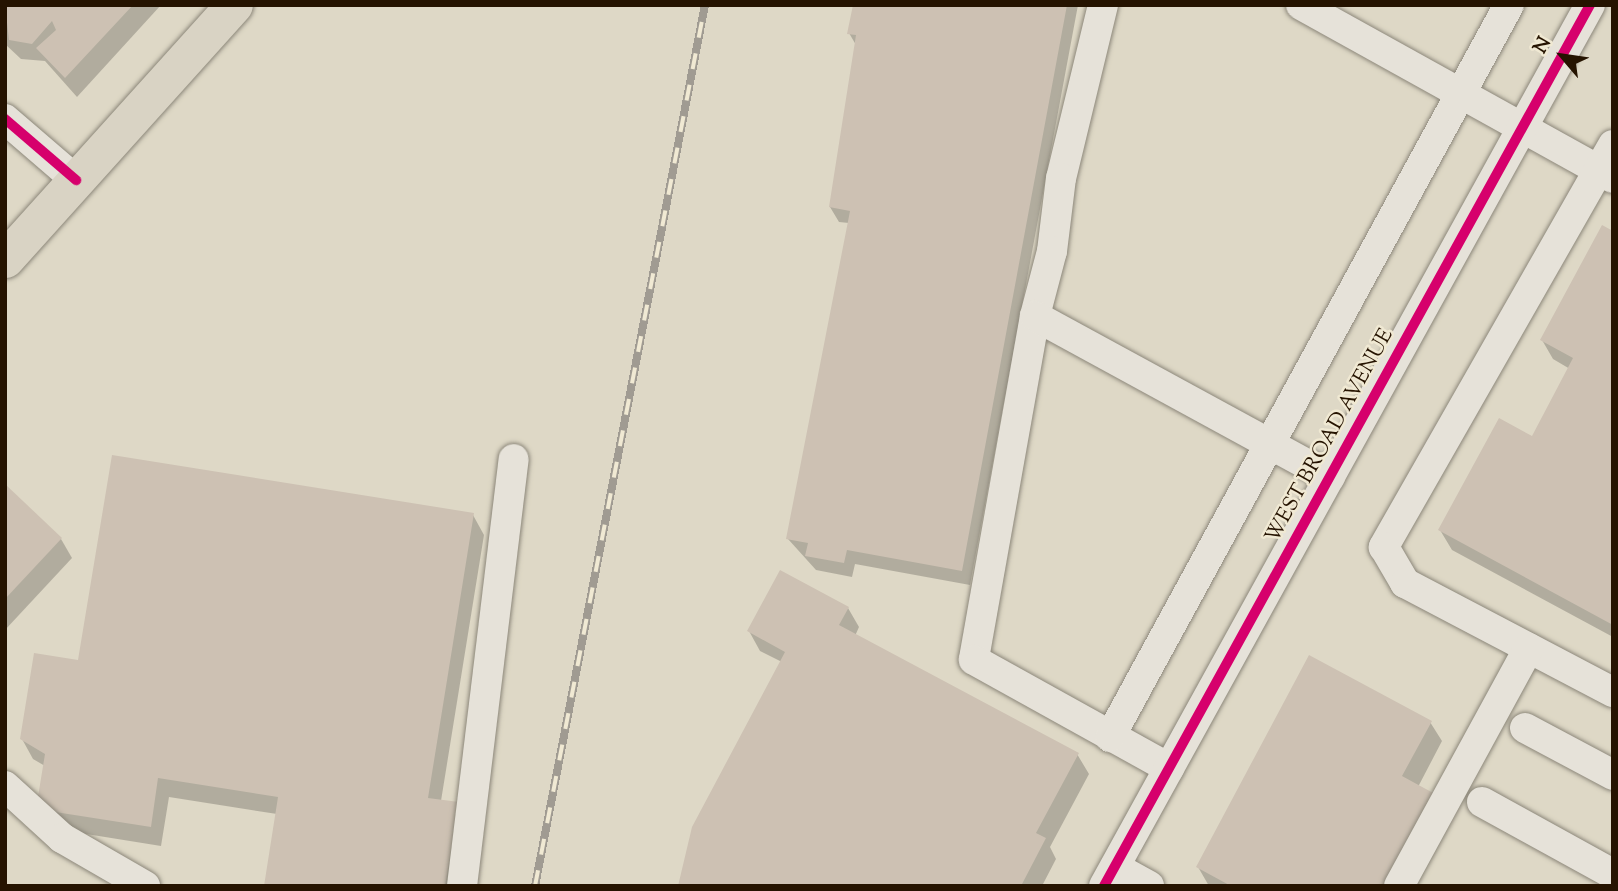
<!DOCTYPE html>
<style>
body{margin:0}
#map{position:relative;width:1618px;height:891px;overflow:hidden;background:#ded8c6;font-family:"Sorts Mill Goudy",serif}
div>[style]{position:absolute}
.shadow>*{inset:0;background:#0003}
.building>*{inset:0;background:#cdc1b3}
.roads{filter:drop-shadow(0 0 2px #8c877a) drop-shadow(0 0 2px #8c877a)}
.minor>*{height:30px;margin:-15px;padding:0 15px;transform-origin:15px;border-radius:15px;background:#e6e2d9}
.major>*{height:37px;margin:-18.5px;padding:0 18.5px;transform-origin:18.5px;border-radius:18.5px;background:#d9d3c4}
.rail>*{height:8px;margin-top:-4px;transform-origin:0;background:repeating-linear-gradient(90deg,#f0e9d3 0 16px,#a09b92 0 32px);box-sizing:border-box;border-block:2px solid #a09b92}
.cycleway>*{height:10px;margin:-5px;padding:0 5px;transform-origin:5px;border-radius:5px;background:#d6006c}
span{translate:-50% -50%;white-space:nowrap;text-align:center;line-height:1.15;-webkit-text-stroke:5px #f0e9d3;paint-order:stroke}
.street-label{font-size:21px;color:#251300}
.frame{position:absolute;inset:0;border:7px solid #251300;pointer-events:none}
.north{position:absolute;left:1527px;top:21px;width:70px;height:70px;-webkit-text-stroke:5px #f0e9d3;paint-order:stroke;rotate:299deg;font-size:19px;font-weight:700;line-height:28px;text-align:center;color:#251300}
.north::after{content:'';display:block;margin:auto;width:24px;height:32px;background:#251300;clip-path:polygon(50% 0,100% 100%,50% 72%,0 100%)}
</style>
<div id="map">
<div class="shadow">
<div style="clip-path:polygon(5px 5px,161px 5px,77px 97px,45px 61px,21px 59px,5px 44px)"></div>
<div style="clip-path:polygon(855px 5px,1078px 5px,970px 585px,855px 564px,852px 577px,816px 570px,788px 539px,849px 223px,839px 222px,830px 207px,856px 45px,849px 33px)"></div>
<div style="clip-path:polygon(1613px 233px,1613px 637px,1452px 550px,1440px 530px,1532px 438px,1570px 369px,1553px 359px,1542px 340px)"></div>
<div style="clip-path:polygon(5px 487px,61px 539px,72px 558px,5px 630px)"></div>
<div style="clip-path:polygon(473px 515px,484px 535px,441px 801px,457px 804px,459px 886px,265px 886px,277px 814px,169px 797px,161px 846px,49px 828px,45px 766px,33px 759px,22px 739px,79px 662px)"></div>
<div style="clip-path:polygon(848px 608px,859px 627px,855px 636px,1077px 754px,1089px 774px,1050px 847px,1056px 859px,1042px 886px,680px 886px,782px 662px,760px 651px,749px 631px)"></div>
<div style="clip-path:polygon(1430px 722px,1442px 741px,1418px 787px,1407px 886px,1209px 886px,1198px 867px)"></div>
</div>
<div class="building">
<div style="clip-path:polygon(5px 5px,133px 5px,65px 78px,36px 48px,56px 30px,52px 21px,32px 44px,9px 40px)"></div>
<div style="clip-path:polygon(853px 5px,1067px 5px,962px 571px,847px 550px,844px 563px,805px 556px,808px 543px,786px 539px,850px 211px,829px 207px,856px 35px,847px 34px)"></div>
<div style="clip-path:polygon(1602px 225px,1613px 231px,1613px 625px,1438px 530px,1499px 418px,1532px 436px,1573px 358px,1540px 340px)"></div>
<div style="clip-path:polygon(112px 455px,474px 513px,428px 798px,459px 802px,445px 886px,264px 886px,278px 797px,158px 778px,151px 827px,36px 809px,45px 754px,20px 739px,34px 653px,78px 660px)"></div>
<div style="clip-path:polygon(5px 484px,62px 538px,5px 599px)"></div>
<div style="clip-path:polygon(780px 570px,849px 607px,839px 625px,1079px 753px,1036px 833px,1046px 838px,1021px 886px,678px 886px,692px 827px,785px 652px,747px 631px)"></div>
<div style="clip-path:polygon(1309px 655px,1432px 721px,1402px 776px,1435px 794px,1386px 886px,1231px 886px,1196px 867px)"></div>
</div>
<div class="roads">
<div class="minor">
<div style="left:1103px;top:5px;width:178px;rotate:103.6deg"></div>
<div style="left:1061px;top:178px;width:74px;rotate:97deg"></div>
<div style="left:1052px;top:251px;width:67px;rotate:104.7deg"></div>
<div style="left:1035px;top:316px;width:349px;rotate:100.1deg"></div>
<div style="left:974px;top:660px;width:223px;rotate:29deg"></div>
<div style="left:1301px;top:5px;width:357px;rotate:29deg"></div>
<div style="left:5px;top:119px;width:94px;rotate:40.7deg"></div>
<div style="left:1613px;top:145px;width:463px;rotate:119.7deg"></div>
<div style="left:1384px;top:547px;width:42px;rotate:59.7deg"></div>
<div style="left:1405px;top:583px;width:235px;rotate:27.7deg"></div>
<div style="left:1035px;top:316px;width:336px;rotate:28.6deg"></div>
<div style="left:1525px;top:728px;width:100px;rotate:28.1deg"></div>
<div style="left:1110px;top:737px;width:834px;rotate:-61.41deg"></div>
<div style="left:5px;top:786px;width:77px;rotate:42.4deg"></div>
<div style="left:62px;top:838px;width:96px;rotate:30deg"></div>
<div style="left:1482px;top:802px;width:149px;rotate:28.8deg"></div>
<div style="left:1115px;top:867px;width:39px;rotate:29deg"></div>
<div style="left:462px;top:886px;width:430px;rotate:-83.1deg"></div>
<div style="left:1104px;top:886px;width:1006px;rotate:-61.12deg"></div>
<div style="left:1399px;top:886px;width:271px;rotate:-61.4deg"></div>
</div>
<div class="major">
<div style="left:5px;top:259px;width:342px;rotate:-48deg"></div>
</div>
</div>
<div class="rail">
<div style="left:535px;top:886px;width:897px;rotate:-79.08deg"></div>
</div>
<div class="cycleway">
<div style="left:5px;top:119px;width:94px;rotate:40.7deg"></div>
<div style="left:1104px;top:886px;width:1006px;rotate:-61.12deg"></div>
</div>
<div class="street-label">
<span style="left:1330px;top:436px;rotate:-61deg">WEST BROAD AVENUE</span>
</div>
<div class="frame"></div>
<div class="north">N</div>
</div>
